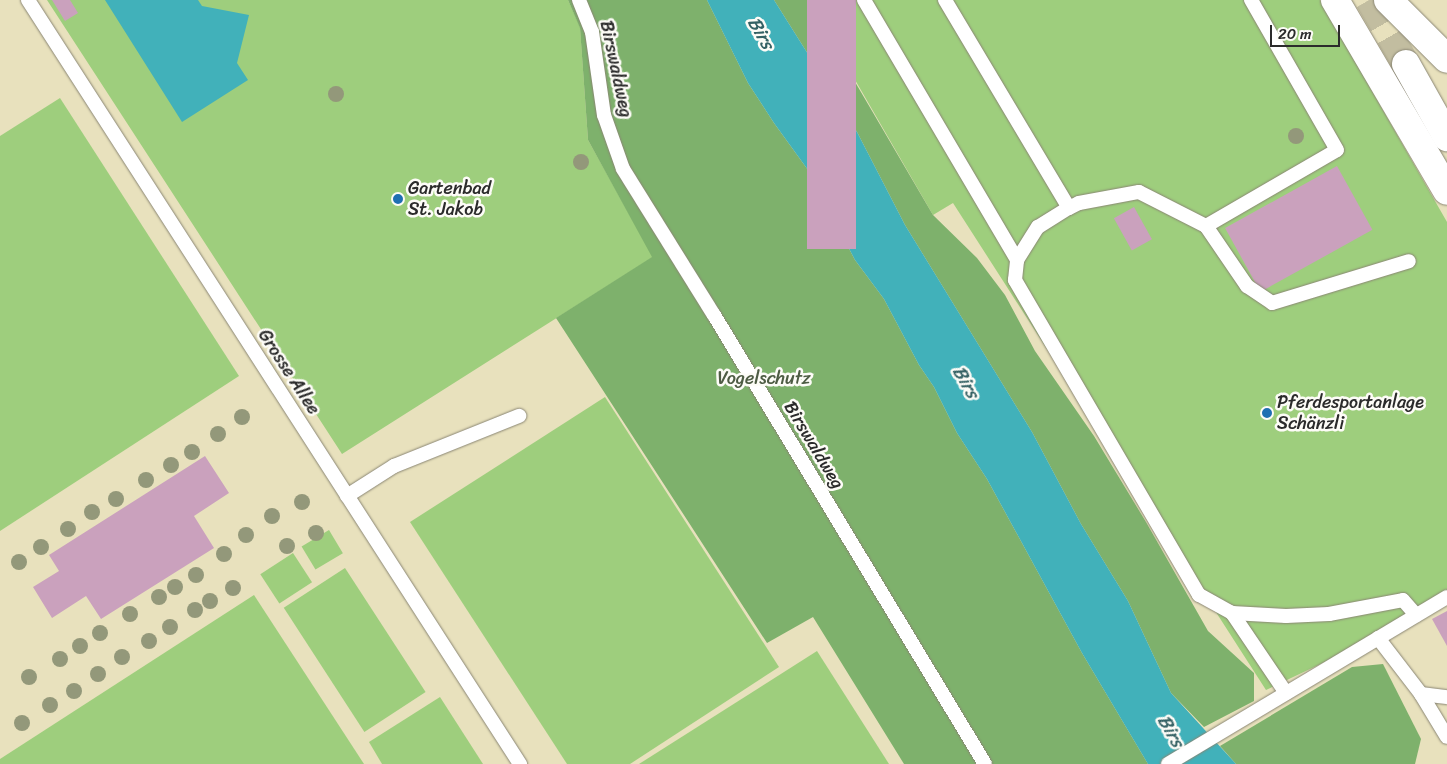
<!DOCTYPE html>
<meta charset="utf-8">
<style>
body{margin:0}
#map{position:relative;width:1447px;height:764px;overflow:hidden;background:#e8e1bd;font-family:Sriracha,sans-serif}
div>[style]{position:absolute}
.green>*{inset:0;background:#9ece7d;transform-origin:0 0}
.forest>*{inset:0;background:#7eb16c}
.water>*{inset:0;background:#41b1ba}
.building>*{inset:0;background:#caa1bd;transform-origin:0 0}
.motorway-tunnel>*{height:28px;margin-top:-14px;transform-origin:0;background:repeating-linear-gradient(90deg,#c2bda0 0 28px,transparent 0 42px)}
.roads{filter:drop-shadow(0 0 1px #8a8674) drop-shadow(0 0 1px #8a8674)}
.service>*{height:14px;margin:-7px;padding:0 7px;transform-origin:7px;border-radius:7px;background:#fff}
.motorway>*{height:28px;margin:-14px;padding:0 14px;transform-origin:14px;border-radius:14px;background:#fff}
.trees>*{width:16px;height:16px;margin:-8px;border-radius:50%;background:#93987a}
.dots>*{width:14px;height:14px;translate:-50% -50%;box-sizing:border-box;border:2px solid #fdfcf7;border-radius:50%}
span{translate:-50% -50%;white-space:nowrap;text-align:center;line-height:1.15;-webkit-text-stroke:5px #fdfcf7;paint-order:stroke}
.street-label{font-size:18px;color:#2b2b2b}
.poi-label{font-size:18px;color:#2b2b2b}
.left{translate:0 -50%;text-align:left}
.park-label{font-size:18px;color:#4e5c44}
.water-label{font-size:19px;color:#346164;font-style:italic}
.scale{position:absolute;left:1270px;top:25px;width:70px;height:22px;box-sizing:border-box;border:2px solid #2b2b2b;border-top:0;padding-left:6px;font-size:15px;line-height:18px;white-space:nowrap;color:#2b2b2b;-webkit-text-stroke:4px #fdfcf7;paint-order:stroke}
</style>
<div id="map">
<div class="green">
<div style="clip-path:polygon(47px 0,568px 0,580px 27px,588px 140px,653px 257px,342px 454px)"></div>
<div style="clip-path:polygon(809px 0,1320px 0,1447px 222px,1447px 604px,1266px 690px,953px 203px,933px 215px)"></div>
<div style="clip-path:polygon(60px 98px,239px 376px,0 531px,0 136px)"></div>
<div style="clip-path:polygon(605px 397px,779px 667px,630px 764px,567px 764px,410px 522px)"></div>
<div style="left:329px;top:530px;width:27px;height:32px;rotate:59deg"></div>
<div style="left:293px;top:553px;width:35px;height:39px;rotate:57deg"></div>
<div style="left:345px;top:568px;width:148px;height:73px;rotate:57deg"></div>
<div style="clip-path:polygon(254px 595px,364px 764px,0 764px,0 759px)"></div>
<div style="clip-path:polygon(817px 651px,889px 764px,639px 764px)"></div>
<div style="clip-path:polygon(440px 697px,483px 764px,382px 764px,369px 742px)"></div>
</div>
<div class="forest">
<div style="clip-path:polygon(568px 0,707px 0,748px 83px,774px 123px,808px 170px,855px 260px,884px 299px,919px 365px,934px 387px,957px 433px,987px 479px,1082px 653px,1148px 764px,904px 764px,813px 617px,767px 643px,556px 318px,652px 257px,588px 140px,580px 28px)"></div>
<div style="clip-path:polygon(774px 0,807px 0,933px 215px,977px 258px,1005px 295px,1035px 351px,1094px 436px,1146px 522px,1208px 631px,1254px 673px,1254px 701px,1204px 727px,1171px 693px,1128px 601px,1081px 524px,1032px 432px,905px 225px,857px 132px)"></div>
<div style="clip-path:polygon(1383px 664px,1421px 739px,1415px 764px,1236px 764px,1220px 746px,1352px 667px)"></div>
</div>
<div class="water">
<div style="clip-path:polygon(105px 0,198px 0,202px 6px,249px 15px,237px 63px,248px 80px,182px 122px)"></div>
<div style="clip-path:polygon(707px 0,774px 0,857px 132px,905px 225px,1032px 432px,1081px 524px,1128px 601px,1171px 693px,1236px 764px,1148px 764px,1082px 653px,987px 479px,957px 433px,934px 387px,919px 365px,884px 299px,855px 260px,808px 170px,774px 123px,748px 83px)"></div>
</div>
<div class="building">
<div style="clip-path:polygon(52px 0,70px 0,78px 13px,65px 21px)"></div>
<div style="left:807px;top:0;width:49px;height:249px"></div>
<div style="left:1337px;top:166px;width:73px;height:128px;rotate:61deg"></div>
<div style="left:1134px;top:207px;width:37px;height:23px;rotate:61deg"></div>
<div style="clip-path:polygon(205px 456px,229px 493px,194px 516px,214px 548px,101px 619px,86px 596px,52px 618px,33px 587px,59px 571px,49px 555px)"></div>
<div style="clip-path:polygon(1447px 611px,1447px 646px,1432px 619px)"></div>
</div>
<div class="motorway-tunnel">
<div style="left:1369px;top:0;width:74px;rotate:60deg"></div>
</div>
<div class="roads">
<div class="service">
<div style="left:28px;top:0;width:909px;rotate:57.22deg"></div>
<div style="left:579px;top:0;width:35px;rotate:68deg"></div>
<div style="left:592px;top:32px;width:84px;rotate:81.8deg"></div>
<div style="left:604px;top:115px;width:57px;rotate:70.6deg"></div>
<div style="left:623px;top:169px;width:172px;rotate:58.1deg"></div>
<div style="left:714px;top:315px;width:524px;rotate:58.89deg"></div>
<div style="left:864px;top:0;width:302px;rotate:59.5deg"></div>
<div style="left:945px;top:0;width:242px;rotate:59.2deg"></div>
<div style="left:1206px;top:226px;width:151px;rotate:-30.1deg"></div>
<div style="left:1337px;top:150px;width:173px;rotate:-119.8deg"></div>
<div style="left:347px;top:496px;width:56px;rotate:-32.6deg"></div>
<div style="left:394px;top:466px;width:135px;rotate:-21.8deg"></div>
<div style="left:1232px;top:613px;width:54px;rotate:3.2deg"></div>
<div style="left:1286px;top:616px;width:43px;rotate:-2.7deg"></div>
<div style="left:1329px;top:614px;width:75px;rotate:-10.7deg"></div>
<div style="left:1403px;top:600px;width:20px;rotate:49deg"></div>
<div style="left:1378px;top:638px;width:71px;rotate:52.5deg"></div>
<div style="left:1421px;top:694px;width:26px;rotate:7deg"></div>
<div style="left:1286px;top:693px;width:97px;rotate:-124deg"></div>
<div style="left:1232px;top:613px;width:38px;rotate:-151deg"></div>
<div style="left:1199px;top:595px;width:365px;rotate:-120.3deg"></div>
<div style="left:1015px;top:280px;width:20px;rotate:-84deg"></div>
<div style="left:1017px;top:260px;width:39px;rotate:-58deg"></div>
<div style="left:1038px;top:227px;width:36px;rotate:-32deg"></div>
<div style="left:1069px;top:208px;width:11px;rotate:-27deg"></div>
<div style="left:1079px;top:203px;width:61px;rotate:-10.4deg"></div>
<div style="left:1139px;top:192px;width:75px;rotate:26.9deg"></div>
<div style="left:1206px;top:226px;width:73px;rotate:55.7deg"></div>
<div style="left:1247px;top:286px;width:30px;rotate:34deg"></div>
<div style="left:1272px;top:303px;width:143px;rotate:-17deg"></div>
<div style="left:1421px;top:694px;width:50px;rotate:58.8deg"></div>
<div style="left:1168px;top:764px;width:325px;rotate:-30.9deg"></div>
</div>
<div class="motorway">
<div style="left:1335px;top:0;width:221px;rotate:59.6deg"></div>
<div style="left:1388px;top:0;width:83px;rotate:45deg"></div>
<div style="left:1406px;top:64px;width:84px;rotate:60.7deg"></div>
</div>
</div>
<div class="trees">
<div style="left:336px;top:94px"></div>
<div style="left:1296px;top:136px"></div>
<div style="left:581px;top:162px"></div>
<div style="left:242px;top:417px"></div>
<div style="left:218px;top:434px"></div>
<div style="left:192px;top:452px"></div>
<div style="left:171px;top:465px"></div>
<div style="left:146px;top:480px"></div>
<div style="left:116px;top:499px"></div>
<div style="left:302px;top:502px"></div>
<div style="left:92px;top:512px"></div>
<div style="left:272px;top:516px"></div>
<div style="left:68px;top:529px"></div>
<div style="left:316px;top:533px"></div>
<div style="left:246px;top:535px"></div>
<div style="left:287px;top:546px"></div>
<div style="left:41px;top:547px"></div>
<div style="left:224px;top:554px"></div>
<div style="left:19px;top:562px"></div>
<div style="left:196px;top:575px"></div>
<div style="left:175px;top:587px"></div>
<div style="left:233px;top:588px"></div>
<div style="left:159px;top:597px"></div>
<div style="left:210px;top:601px"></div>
<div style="left:195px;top:610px"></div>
<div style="left:130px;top:614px"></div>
<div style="left:170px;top:627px"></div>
<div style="left:100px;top:633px"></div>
<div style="left:149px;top:641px"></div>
<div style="left:80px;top:646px"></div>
<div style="left:122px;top:657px"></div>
<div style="left:60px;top:659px"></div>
<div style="left:98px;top:674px"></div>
<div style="left:29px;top:677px"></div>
<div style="left:74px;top:691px"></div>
<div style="left:50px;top:705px"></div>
<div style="left:22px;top:723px"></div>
</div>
<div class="dots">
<div style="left:398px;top:199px;background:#1f6fb2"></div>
<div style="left:1267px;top:413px;background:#1f6fb2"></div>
</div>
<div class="street-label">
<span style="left:616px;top:69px;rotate:78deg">Birswaldweg</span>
<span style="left:289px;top:372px;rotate:57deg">Grosse Allee</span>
<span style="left:814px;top:445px;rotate:59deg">Birswaldweg</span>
</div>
<div class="poi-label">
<span class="left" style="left:408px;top:199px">Gartenbad<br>St. Jakob</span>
<span class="left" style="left:1277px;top:413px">Pferdesportanlage<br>Schänzli</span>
</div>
<div class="park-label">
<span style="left:764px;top:378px">Vogelschutz</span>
</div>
<div class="water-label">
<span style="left:761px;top:33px;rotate:60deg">Birs</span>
<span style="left:966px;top:382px;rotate:60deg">Birs</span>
<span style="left:1171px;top:731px;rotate:60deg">Birs</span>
</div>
<div class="scale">20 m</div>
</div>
